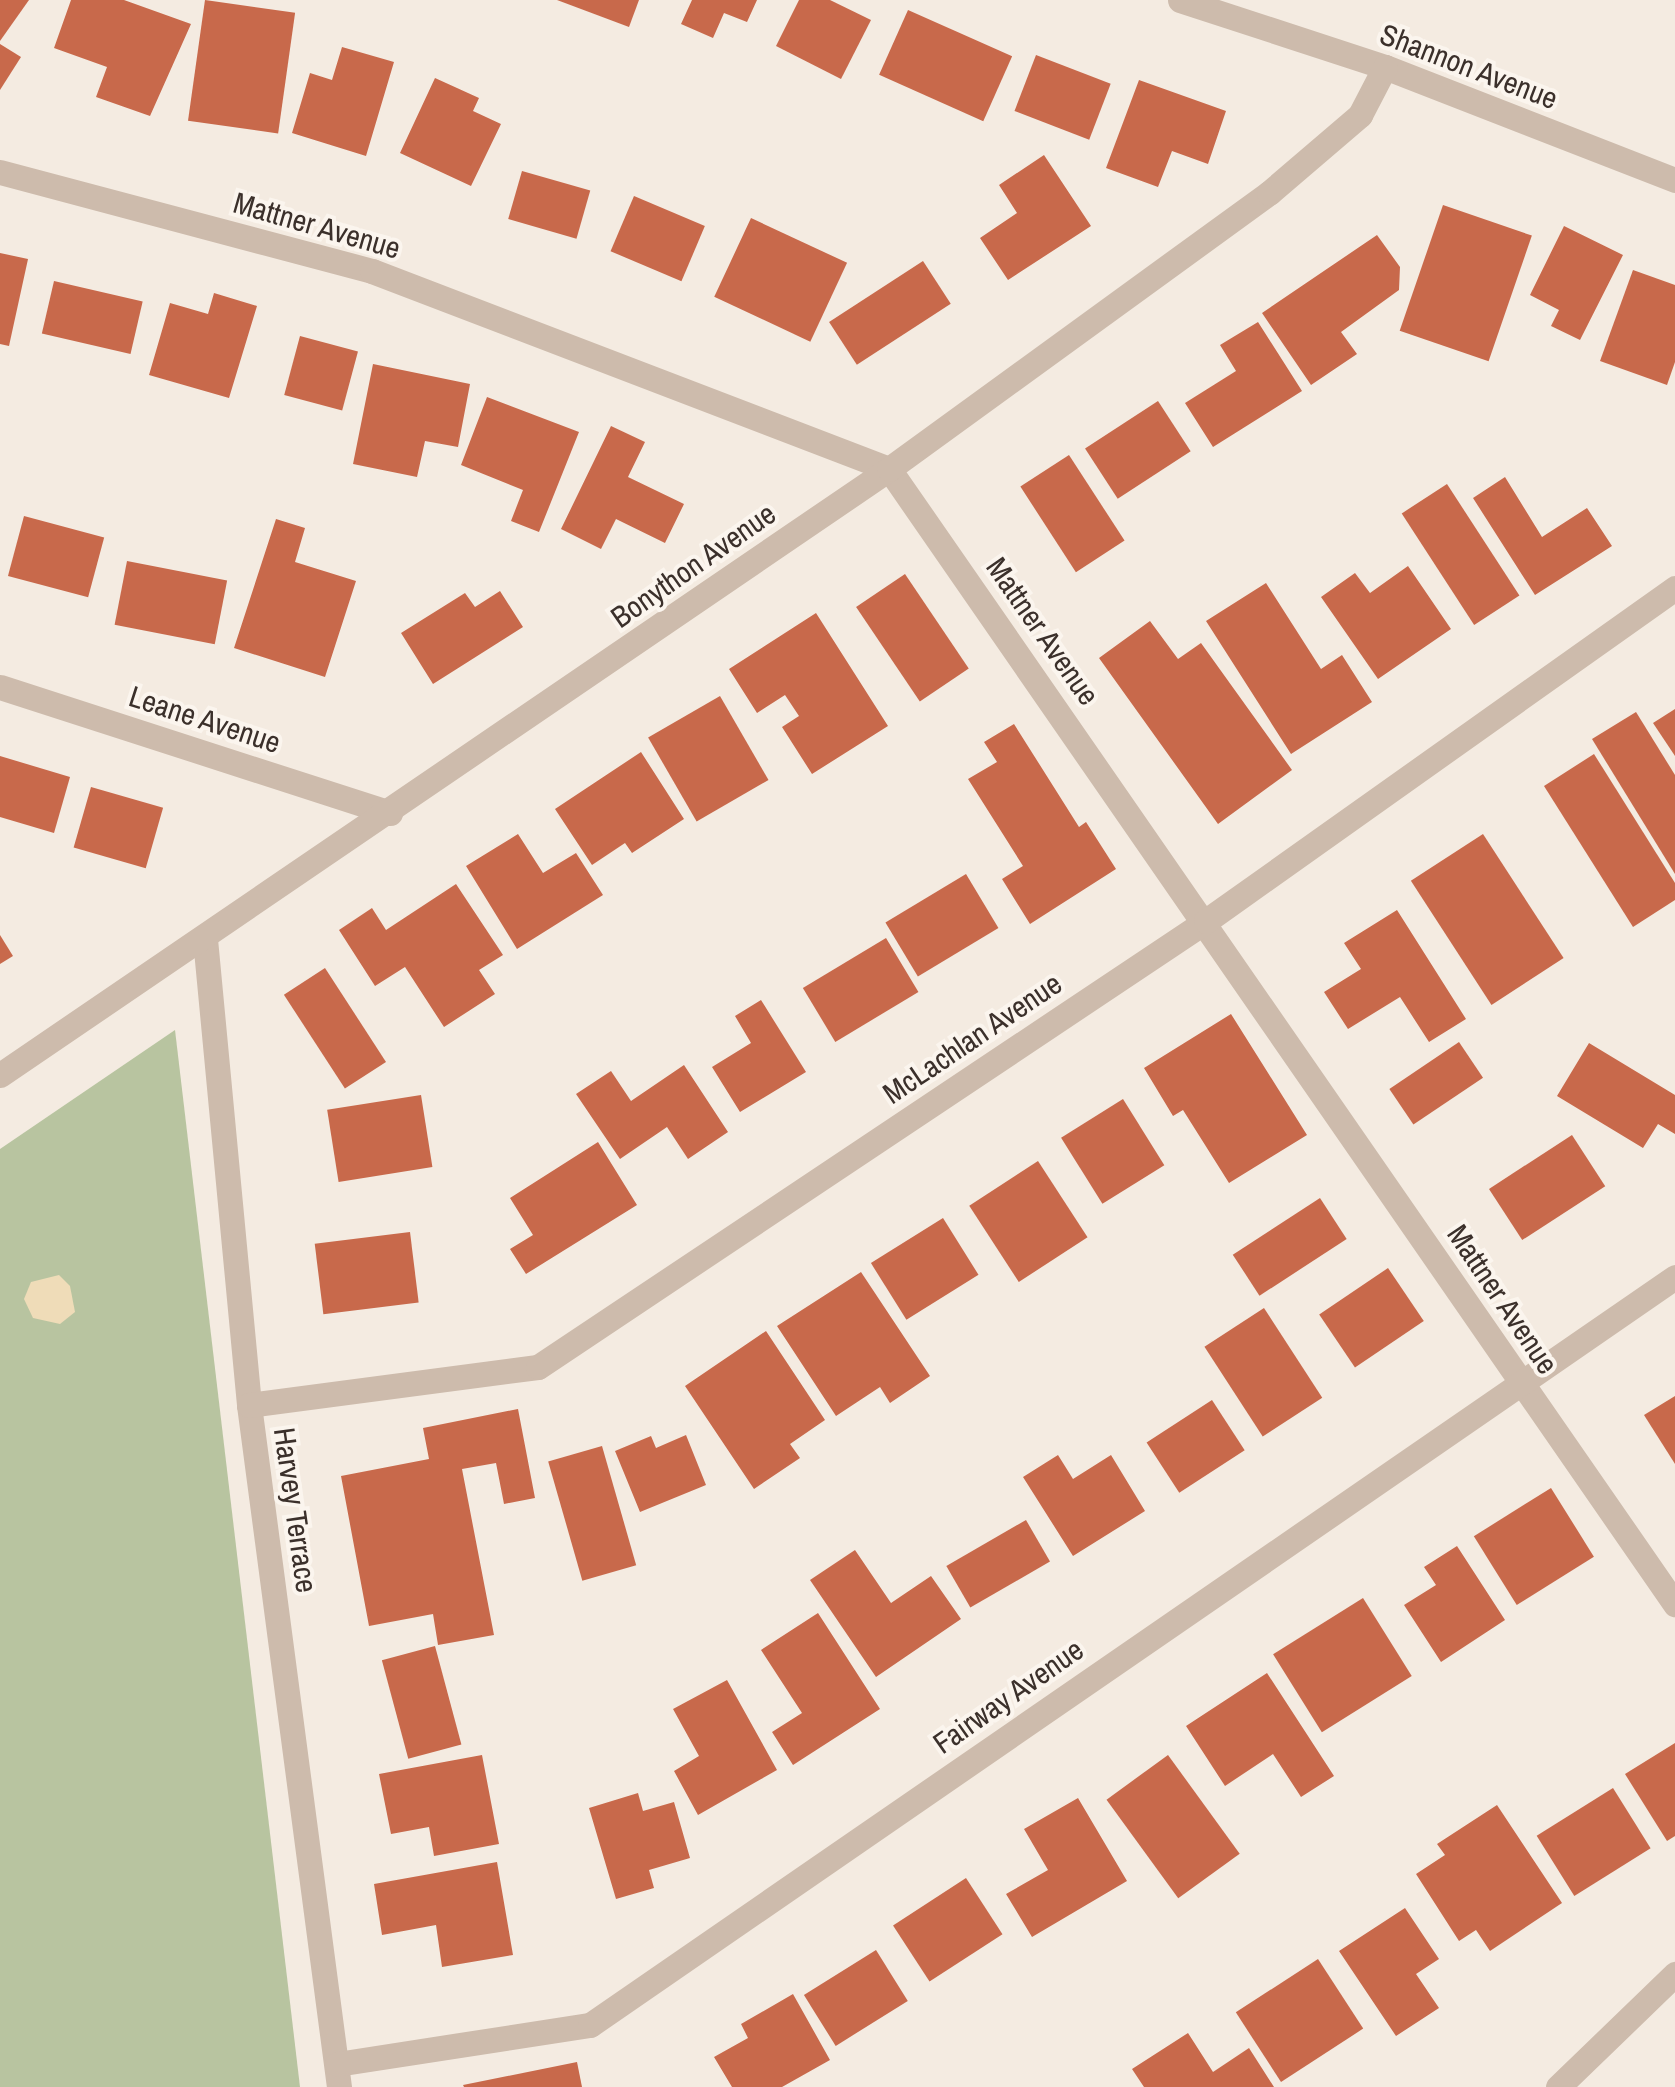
<!DOCTYPE html>
<style>
body{margin:0}
#map{position:relative;width:1675px;height:2087px;overflow:hidden;background:#f4ebe1;font-family:"Archivo Narrow",sans-serif}
div>[style]{position:absolute}
.green>*{inset:0;background:#b8c4a0}
.sand>*{inset:0;background:#efdcb8}
.building>*{inset:0;background:#c8694b;transform-origin:0 0}
.minor>*{height:25px;margin:-12.5px;padding:0 12.5px;transform-origin:12.5px;border-radius:12.5px;background:#cdbbac}
.tertiary>*{height:25px;margin:-12.5px;padding:0 12.5px;transform-origin:12.5px;border-radius:12.5px;background:#cdbbac}
span{translate:-50% -50%;white-space:nowrap;text-align:center;line-height:1.15;-webkit-text-stroke:8px #fbf5ee;paint-order:stroke}
.street-label{font-size:30px;color:#3b302b}
</style>
<div id="map">
<div class="green">
<div style="clip-path:polygon(175px 1030px,300px 2087px,0 2087px,0 1149px)"></div>
</div>
<div class="sand">
<div style="clip-path:polygon(59px 1275px,70px 1286px,75px 1312px,60px 1324px,33px 1318px,24px 1299px,31px 1282px)"></div>
</div>
<div class="building">
<div style="clip-path:polygon(0 0,29px 0,0 41px)"></div>
<div style="clip-path:polygon(71px 0,124px 0,191px 24px,150px 116px,96px 97px,107px 67px,54px 48px)"></div>
<div style="left:205px;top:0;width:91px;height:122px;rotate:8deg"></div>
<div style="clip-path:polygon(557px 0,639px 0,629px 27px)"></div>
<div style="clip-path:polygon(692px 0,757px 0,747px 22px,724px 13px,713px 38px,681px 24px)"></div>
<div style="clip-path:polygon(799px 0,830px 0,871px 20px,841px 79px,776px 46px)"></div>
<div style="left:908px;top:10px;width:114px;height:71px;rotate:24deg"></div>
<div style="clip-path:polygon(0 44px,21px 57px,0 90px)"></div>
<div style="clip-path:polygon(342px 47px,394px 62px,366px 156px,292px 133px,310px 73px,332px 80px)"></div>
<div style="left:1036px;top:55px;width:80px;height:60px;rotate:21deg"></div>
<div style="clip-path:polygon(435px 78px,479px 98px,473px 111px,501px 124px,471px 186px,400px 153px)"></div>
<div style="clip-path:polygon(1139px 80px,1226px 111px,1208px 164px,1172px 151px,1158px 187px,1106px 168px)"></div>
<div style="clip-path:polygon(1044px 155px,1091px 226px,1008px 280px,980px 238px,1017px 213px,999px 185px)"></div>
<div style="left:522px;top:171px;width:71px;height:50px;rotate:16deg"></div>
<div style="left:634px;top:196px;width:77px;height:60px;rotate:23deg"></div>
<div style="left:1443px;top:205px;width:94px;height:133px;rotate:19deg"></div>
<div style="left:751px;top:218px;width:106px;height:87px;rotate:25deg"></div>
<div style="clip-path:polygon(1564px 226px,1623px 255px,1580px 340px,1551px 326px,1559px 310px,1530px 295px)"></div>
<div style="clip-path:polygon(1377px 235px,1400px 267px,1399px 290px,1341px 332px,1357px 354px,1311px 385px,1262px 313px)"></div>
<div style="clip-path:polygon(0 253px,28px 259px,9px 346px,0 344px)"></div>
<div style="left:923px;top:261px;width:51px;height:112px;rotate:57deg"></div>
<div style="clip-path:polygon(1633px 270px,1675px 285px,1675px 362px,1667px 385px,1600px 361px)"></div>
<div style="left:54px;top:281px;width:91px;height:54px;rotate:13deg"></div>
<div style="clip-path:polygon(214px 293px,257px 306px,229px 398px,149px 375px,170px 303px,208px 314px)"></div>
<div style="clip-path:polygon(1258px 322px,1302px 391px,1213px 447px,1185px 403px,1236px 371px,1220px 345px)"></div>
<div style="left:300px;top:336px;width:60px;height:61px;rotate:15deg"></div>
<div style="clip-path:polygon(373px 364px,470px 384px,458px 447px,425px 441px,417px 477px,353px 464px)"></div>
<div style="clip-path:polygon(487px 397px,579px 432px,539px 532px,511px 521px,523px 490px,461px 465px)"></div>
<div style="left:1158px;top:401px;width:60px;height:87px;rotate:57deg"></div>
<div style="clip-path:polygon(611px 426px,645px 442px,628px 477px,684px 504px,665px 543px,616px 519px,601px 549px,561px 529px)"></div>
<div style="left:1069px;top:455px;width:102px;height:58px;rotate:57deg"></div>
<div style="clip-path:polygon(1505px 477px,1542px 537px,1587px 508px,1612px 546px,1535px 595px,1473px 498px)"></div>
<div style="left:1447px;top:484px;width:133px;height:54px;rotate:57deg"></div>
<div style="left:24px;top:516px;width:83px;height:62px;rotate:15deg"></div>
<div style="clip-path:polygon(276px 519px,305px 528px,295px 562px,356px 581px,325px 677px,234px 648px)"></div>
<div style="left:127px;top:561px;width:102px;height:65px;rotate:11deg"></div>
<div style="clip-path:polygon(1408px 566px,1451px 629px,1378px 679px,1321px 597px,1355px 573px,1370px 593px)"></div>
<div style="left:905px;top:574px;width:114px;height:59px;rotate:56deg"></div>
<div style="clip-path:polygon(1266px 583px,1321px 669px,1342px 655px,1372px 702px,1291px 754px,1206px 621px)"></div>
<div style="clip-path:polygon(500px 591px,523px 627px,433px 684px,401px 633px,465px 593px,475px 607px)"></div>
<div style="clip-path:polygon(816px 613px,888px 726px,812px 774px,782px 727px,799px 716px,785px 695px,757px 713px,729px 669px)"></div>
<div style="clip-path:polygon(1150px 621px,1178px 659px,1201px 643px,1292px 770px,1218px 824px,1099px 658px)"></div>
<div style="left:720px;top:696px;width:97px;height:83px;rotate:60deg"></div>
<div style="clip-path:polygon(1675px 709px,1675px 756px,1653px 723px)"></div>
<div style="clip-path:polygon(1636px 712px,1675px 775px,1675px 874px,1592px 739px)"></div>
<div style="clip-path:polygon(1014px 724px,1079px 827px,1086px 822px,1116px 869px,1030px 924px,1002px 879px,1023px 866px,968px 779px,997px 762px,984px 742px)"></div>
<div style="clip-path:polygon(641px 752px,684px 819px,632px 853px,625px 843px,592px 865px,555px 809px)"></div>
<div style="clip-path:polygon(1594px 754px,1675px 883px,1675px 900px,1633px 927px,1544px 786px)"></div>
<div style="clip-path:polygon(0 756px,70px 777px,54px 833px,0 817px)"></div>
<div style="left:91px;top:787px;width:75px;height:63px;rotate:16deg"></div>
<div style="clip-path:polygon(518px 834px,543px 873px,576px 853px,603px 895px,517px 949px,466px 866px)"></div>
<div style="left:1483px;top:834px;width:148px;height:86px;rotate:57deg"></div>
<div style="left:966px;top:874px;width:63px;height:94px;rotate:59deg"></div>
<div style="clip-path:polygon(456px 884px,503px 955px,479px 970px,495px 994px,444px 1027px,405px 967px,375px 986px,339px 930px,372px 908px,386px 930px)"></div>
<div style="clip-path:polygon(1397px 910px,1466px 1019px,1429px 1042px,1400px 997px,1348px 1029px,1324px 992px,1361px 969px,1344px 943px)"></div>
<div style="clip-path:polygon(0 935px,13px 956px,0 964px)"></div>
<div style="left:886px;top:938px;width:63px;height:97px;rotate:59deg"></div>
<div style="left:325px;top:968px;width:112px;height:49px;rotate:57deg"></div>
<div style="clip-path:polygon(761px 1000px,806px 1072px,740px 1112px,712px 1067px,751px 1043px,735px 1016px)"></div>
<div style="clip-path:polygon(1231px 1014px,1307px 1135px,1229px 1183px,1183px 1110px,1173px 1116px,1144px 1068px)"></div>
<div style="left:1459px;top:1042px;width:43px;height:84px;rotate:56deg"></div>
<div style="clip-path:polygon(1589px 1043px,1675px 1095px,1675px 1134px,1658px 1124px,1643px 1148px,1557px 1096px)"></div>
<div style="clip-path:polygon(684px 1065px,728px 1132px,688px 1159px,667px 1127px,620px 1159px,576px 1094px,611px 1071px,631px 1101px)"></div>
<div style="left:421px;top:1095px;width:73px;height:95px;rotate:81deg"></div>
<div style="left:1123px;top:1099px;width:78px;height:73px;rotate:58deg"></div>
<div style="left:1572px;top:1135px;width:61px;height:99px;rotate:57deg"></div>
<div style="clip-path:polygon(598px 1142px,637px 1205px,526px 1274px,510px 1249px,533px 1235px,510px 1198px)"></div>
<div style="left:1038px;top:1161px;width:91px;height:82px;rotate:57deg"></div>
<div style="left:1320px;top:1198px;width:49px;height:104px;rotate:57deg"></div>
<div style="left:943px;top:1218px;width:67px;height:85px;rotate:58deg"></div>
<div style="left:410px;top:1232px;width:71px;height:96px;rotate:83deg"></div>
<div style="left:1388px;top:1268px;width:64px;height:83px;rotate:56deg"></div>
<div style="clip-path:polygon(861px 1272px,930px 1376px,890px 1403px,880px 1387px,836px 1416px,777px 1326px)"></div>
<div style="left:1264px;top:1308px;width:107px;height:71px;rotate:57deg"></div>
<div style="clip-path:polygon(766px 1331px,825px 1420px,790px 1444px,800px 1458px,754px 1489px,685px 1386px)"></div>
<div style="clip-path:polygon(1675px 1396px,1675px 1464px,1644px 1415px)"></div>
<div style="left:1212px;top:1400px;width:60px;height:78px;rotate:57deg"></div>
<div style="clip-path:polygon(518px 1409px,535px 1498px,504px 1504px,496px 1463px,462px 1469px,494px 1635px,438px 1645px,433px 1614px,369px 1626px,341px 1476px,429px 1459px,423px 1428px)"></div>
<div style="clip-path:polygon(686px 1435px,706px 1485px,640px 1512px,615px 1451px,651px 1436px,656px 1448px)"></div>
<div style="left:602px;top:1446px;width:124px;height:56px;rotate:74deg"></div>
<div style="clip-path:polygon(1058px 1455px,1073px 1479px,1111px 1455px,1145px 1511px,1073px 1556px,1023px 1477px)"></div>
<div style="left:1551px;top:1488px;width:81px;height:91px;rotate:58deg"></div>
<div style="left:1026px;top:1520px;width:48px;height:92px;rotate:60deg"></div>
<div style="clip-path:polygon(1457px 1546px,1505px 1620px,1441px 1662px,1404px 1605px,1436px 1585px,1424px 1567px)"></div>
<div style="clip-path:polygon(855px 1550px,891px 1603px,931px 1576px,961px 1619px,876px 1677px,810px 1580px)"></div>
<div style="left:1363px;top:1598px;width:92px;height:106px;rotate:58deg"></div>
<div style="clip-path:polygon(818px 1613px,880px 1709px,793px 1765px,772px 1732px,802px 1713px,761px 1650px)"></div>
<div style="left:435px;top:1646px;width:102px;height:55px;rotate:75deg"></div>
<div style="clip-path:polygon(1267px 1673px,1334px 1776px,1301px 1797px,1273px 1754px,1225px 1786px,1186px 1726px)"></div>
<div style="clip-path:polygon(727px 1680px,777px 1770px,698px 1815px,674px 1771px,699px 1756px,673px 1709px)"></div>
<div style="clip-path:polygon(1675px 1743px,1675px 1836px,1667px 1841px,1625px 1774px)"></div>
<div style="clip-path:polygon(482px 1755px,499px 1844px,434px 1856px,429px 1827px,391px 1834px,379px 1774px)"></div>
<div style="left:1168px;top:1755px;width:122px;height:76px;rotate:54deg"></div>
<div style="left:1613px;top:1788px;width:71px;height:90px;rotate:58deg"></div>
<div style="clip-path:polygon(638px 1793px,643px 1811px,674px 1802px,690px 1858px,649px 1870px,654px 1888px,616px 1899px,589px 1808px)"></div>
<div style="clip-path:polygon(1078px 1798px,1127px 1881px,1032px 1937px,1006px 1894px,1048px 1870px,1024px 1829px)"></div>
<div style="clip-path:polygon(1497px 1805px,1562px 1903px,1490px 1951px,1476px 1930px,1459px 1941px,1416px 1874px,1445px 1855px,1437px 1844px)"></div>
<div style="clip-path:polygon(497px 1862px,513px 1955px,442px 1967px,436px 1925px,382px 1935px,374px 1884px)"></div>
<div style="left:966px;top:1878px;width:67px;height:87px;rotate:57deg"></div>
<div style="clip-path:polygon(1405px 1908px,1439px 1959px,1416px 1974px,1439px 2008px,1396px 2036px,1339px 1951px)"></div>
<div style="left:876px;top:1950px;width:60px;height:85px;rotate:58deg"></div>
<div style="left:1318px;top:1959px;width:83px;height:98px;rotate:57deg"></div>
<div style="clip-path:polygon(793px 1994px,830px 2060px,782px 2087px,732px 2087px,714px 2057px,748px 2038px,741px 2024px)"></div>
<div style="clip-path:polygon(1188px 2033px,1213px 2072px,1249px 2048px,1274px 2087px,1144px 2087px,1132px 2069px)"></div>
<div style="clip-path:polygon(577px 2062px,582px 2087px,464px 2087px,463px 2085px)"></div>
</div>
<div class="minor">
<div style="left:1180px;top:0;width:216px;rotate:18.1deg"></div>
<div style="left:1385px;top:67px;width:311px;rotate:21.3deg"></div>
<div style="left:0;top:172px;width:385px;rotate:14.9deg"></div>
<div style="left:372px;top:271px;width:554px;rotate:20.96deg"></div>
<div style="left:889px;top:469px;width:1381px;rotate:55.3deg"></div>
<div style="left:0;top:687px;width:410px;rotate:17.9deg"></div>
<div style="left:205px;top:939px;width:468px;rotate:84.6deg"></div>
<div style="left:249px;top:1405px;width:688px;rotate:82.48deg"></div>
<div style="left:0;top:1075px;width:1076px;rotate:-34.28deg"></div>
<div style="left:889px;top:469px;width:470px;rotate:-36deg"></div>
<div style="left:1269px;top:193px;width:120px;rotate:-40.6deg"></div>
<div style="left:1360px;top:115px;width:54px;rotate:-62.5deg"></div>
<div style="left:249px;top:1405px;width:291px;rotate:-7.5deg"></div>
<div style="left:538px;top:1367px;width:803px;rotate:-33.73deg"></div>
<div style="left:1206px;top:921px;width:575px;rotate:-35.38deg"></div>
<div style="left:337px;top:2064px;width:256px;rotate:-8.8deg"></div>
<div style="left:590px;top:2025px;width:1318px;rotate:-34.58deg"></div>
</div>
<div class="tertiary">
<div style="left:1558px;top:2087px;width:163px;rotate:-44deg"></div>
</div>
<div class="street-label">
<span style="left:1469px;top:66px;rotate:21deg">Shannon Avenue</span>
<span style="left:317px;top:225px;rotate:16deg">Mattner Avenue</span>
<span style="left:693px;top:565px;rotate:-35deg">Bonython Avenue</span>
<span style="left:1043px;top:631px;rotate:55deg">Mattner Avenue</span>
<span style="left:205px;top:719px;rotate:18deg">Leane Avenue</span>
<span style="left:972px;top:1038px;rotate:-34deg">McLachlan Avenue</span>
<span style="left:1503px;top:1299px;rotate:56deg">Mattner Avenue</span>
<span style="left:296px;top:1510px;rotate:82deg">Harvey Terrace</span>
<span style="left:1008px;top:1696px;rotate:-35deg">Fairway Avenue</span>
</div>
</div>
